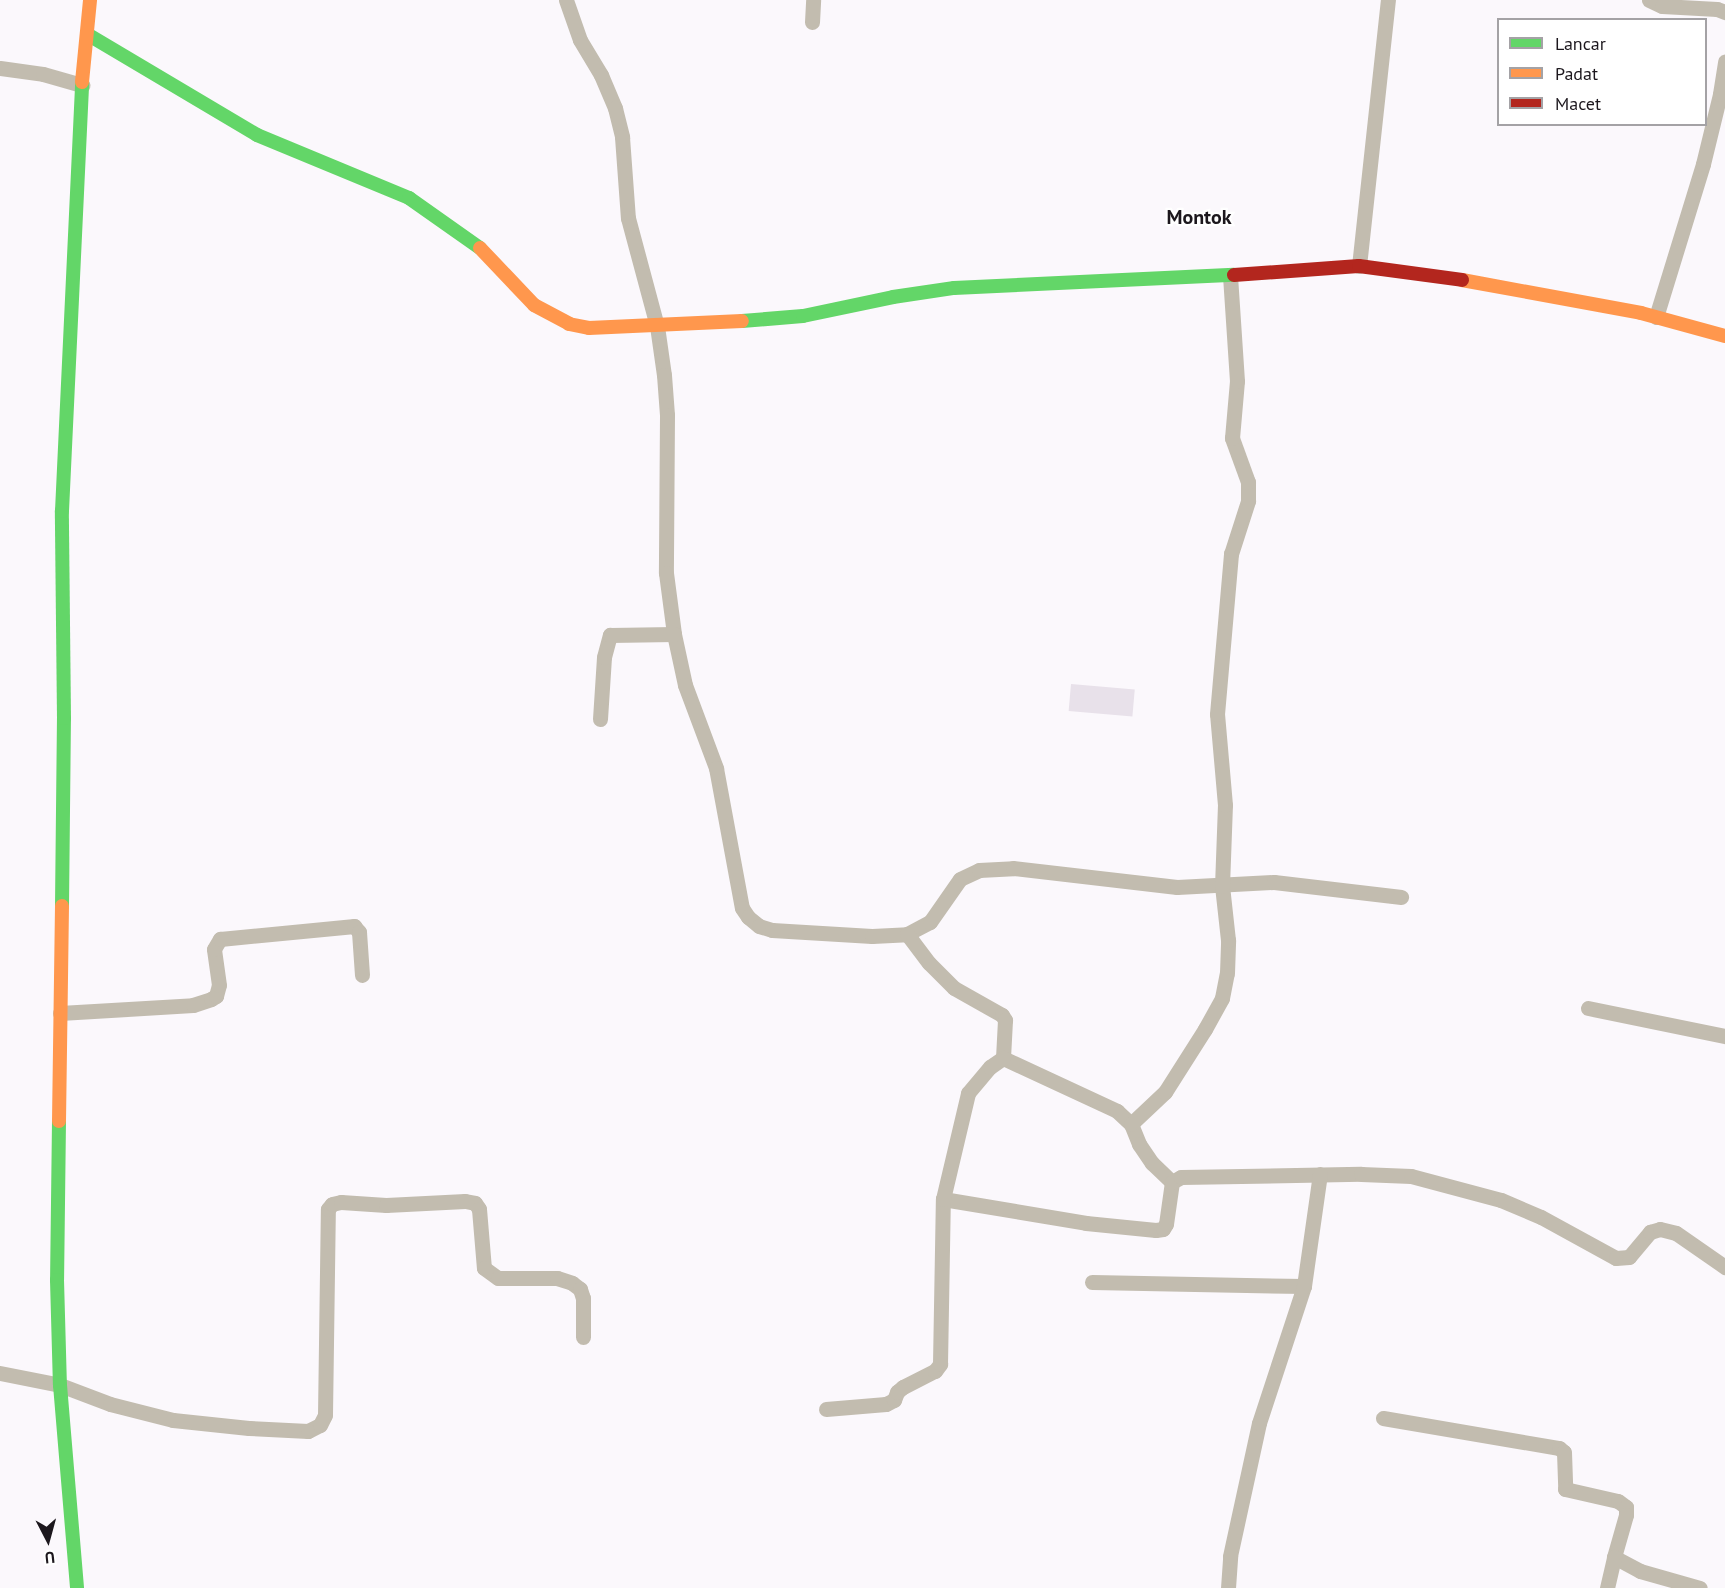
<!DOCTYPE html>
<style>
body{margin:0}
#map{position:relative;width:1725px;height:1588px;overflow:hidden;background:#fbf8fc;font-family:"PT Sans",sans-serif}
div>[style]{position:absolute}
.building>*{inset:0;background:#e8e1ea;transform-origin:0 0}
.street>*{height:15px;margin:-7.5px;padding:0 7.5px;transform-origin:7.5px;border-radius:7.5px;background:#c2bcaf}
.fast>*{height:14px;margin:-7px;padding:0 7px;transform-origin:7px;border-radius:7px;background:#63d668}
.slow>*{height:14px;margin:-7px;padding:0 7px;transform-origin:7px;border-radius:7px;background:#ff974d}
.jam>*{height:14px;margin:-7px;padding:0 7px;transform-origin:7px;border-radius:7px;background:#b3261e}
span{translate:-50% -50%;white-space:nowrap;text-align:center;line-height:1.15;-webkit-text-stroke:4.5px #fff;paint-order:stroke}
.quarter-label{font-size:20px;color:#1c171d;font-weight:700}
.legend{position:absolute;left:1497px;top:18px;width:210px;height:108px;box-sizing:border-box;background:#fff;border:2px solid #a4a2a5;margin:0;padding:8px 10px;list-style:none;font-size:18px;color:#1c171d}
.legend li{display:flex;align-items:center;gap:12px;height:30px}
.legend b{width:30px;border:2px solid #a4a2a5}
.north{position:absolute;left:18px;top:1510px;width:60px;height:60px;-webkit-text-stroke:4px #fff;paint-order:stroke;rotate:174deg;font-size:16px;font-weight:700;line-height:24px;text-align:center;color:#1c171d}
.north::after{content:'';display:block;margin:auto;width:21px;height:27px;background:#1c171d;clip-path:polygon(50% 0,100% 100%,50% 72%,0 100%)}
</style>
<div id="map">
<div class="building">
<div style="left:1071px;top:684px;width:64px;height:27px;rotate:5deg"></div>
</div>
<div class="street">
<div style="left:566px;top:0;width:42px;rotate:70.7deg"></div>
<div style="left:580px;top:40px;width:41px;rotate:59deg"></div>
<div style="left:601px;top:75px;width:36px;rotate:67deg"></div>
<div style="left:615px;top:108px;width:30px;rotate:76deg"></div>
<div style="left:622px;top:137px;width:81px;rotate:85.8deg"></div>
<div style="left:628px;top:218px;width:112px;rotate:75deg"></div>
<div style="left:657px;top:326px;width:49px;rotate:81.9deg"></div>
<div style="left:664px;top:375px;width:40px;rotate:85.7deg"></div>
<div style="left:667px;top:415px;width:158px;rotate:90.4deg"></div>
<div style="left:666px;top:573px;width:62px;rotate:82.5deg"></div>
<div style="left:674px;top:634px;width:52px;rotate:77.8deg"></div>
<div style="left:685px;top:685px;width:89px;rotate:69.5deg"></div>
<div style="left:716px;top:768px;width:142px;rotate:79.5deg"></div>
<div style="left:742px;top:908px;width:11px;rotate:56deg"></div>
<div style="left:748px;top:917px;width:14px;rotate:39deg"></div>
<div style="left:759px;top:926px;width:14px;rotate:17deg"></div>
<div style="left:772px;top:930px;width:100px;rotate:3.4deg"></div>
<div style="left:872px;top:936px;width:35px;rotate:-3deg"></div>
<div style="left:907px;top:934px;width:26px;rotate:-28deg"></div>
<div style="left:930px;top:922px;width:52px;rotate:-55.1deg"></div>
<div style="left:960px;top:879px;width:21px;rotate:-25deg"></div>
<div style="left:979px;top:870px;width:34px;rotate:-3deg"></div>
<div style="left:1013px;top:868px;width:165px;rotate:6.6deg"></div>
<div style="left:1177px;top:887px;width:97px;rotate:-3deg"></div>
<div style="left:1274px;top:882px;width:128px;rotate:6.7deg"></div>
<div style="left:1649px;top:0;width:14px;rotate:25deg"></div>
<div style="left:1662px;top:6px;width:55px;rotate:3.1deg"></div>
<div style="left:1717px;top:9px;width:9px;rotate:21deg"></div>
<div style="left:812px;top:22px;width:22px;rotate:-87deg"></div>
<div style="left:0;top:68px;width:43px;rotate:7.9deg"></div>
<div style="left:43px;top:74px;width:41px;rotate:15.8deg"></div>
<div style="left:1359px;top:266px;width:268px;rotate:-83.8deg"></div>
<div style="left:1656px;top:317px;width:160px;rotate:-72.9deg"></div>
<div style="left:1703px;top:164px;width:72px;rotate:-76.3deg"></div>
<div style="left:1720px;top:94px;width:33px;rotate:-81deg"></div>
<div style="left:600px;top:719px;width:62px;rotate:-86.3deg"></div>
<div style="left:604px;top:657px;width:23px;rotate:-75deg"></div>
<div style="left:610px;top:635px;width:64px;rotate:-0.9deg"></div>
<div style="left:907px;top:934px;width:36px;rotate:53deg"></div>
<div style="left:929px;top:963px;width:35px;rotate:45deg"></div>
<div style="left:954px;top:988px;width:55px;rotate:29.4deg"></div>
<div style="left:1002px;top:1015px;width:6px;rotate:59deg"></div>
<div style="left:1005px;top:1020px;width:38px;rotate:93deg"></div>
<div style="left:1003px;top:1058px;width:126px;rotate:24.9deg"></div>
<div style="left:1117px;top:1111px;width:19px;rotate:43deg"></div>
<div style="left:1131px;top:1124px;width:22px;rotate:68deg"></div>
<div style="left:1139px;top:1144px;width:23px;rotate:56deg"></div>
<div style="left:1152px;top:1163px;width:28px;rotate:44deg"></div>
<div style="left:1588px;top:1008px;width:140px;rotate:11.6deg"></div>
<div style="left:60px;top:1013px;width:133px;rotate:-3.4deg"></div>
<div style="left:193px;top:1005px;width:19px;rotate:-18deg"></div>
<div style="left:211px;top:999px;width:6px;rotate:-31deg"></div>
<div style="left:216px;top:996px;width:11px;rotate:-75deg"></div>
<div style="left:219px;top:985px;width:36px;rotate:-98deg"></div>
<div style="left:214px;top:949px;width:12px;rotate:-59deg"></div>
<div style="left:220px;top:939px;width:135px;rotate:-5.5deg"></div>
<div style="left:354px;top:926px;width:8px;rotate:50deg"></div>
<div style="left:359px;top:932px;width:43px;rotate:86deg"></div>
<div style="left:1131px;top:1124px;width:47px;rotate:-43.3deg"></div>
<div style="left:1165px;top:1092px;width:75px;rotate:-57.6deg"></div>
<div style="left:1205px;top:1029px;width:35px;rotate:-61deg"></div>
<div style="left:1222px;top:998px;width:25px;rotate:-79deg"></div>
<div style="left:1227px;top:973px;width:33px;rotate:-88deg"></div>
<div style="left:1228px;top:940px;width:54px;rotate:-96.3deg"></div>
<div style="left:1222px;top:886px;width:81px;rotate:-87.9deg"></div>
<div style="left:1225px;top:805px;width:91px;rotate:-95deg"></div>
<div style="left:1217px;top:714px;width:161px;rotate:-85deg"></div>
<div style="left:1231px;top:554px;width:56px;rotate:-72.2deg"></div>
<div style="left:1248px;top:501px;width:19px;rotate:-90deg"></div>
<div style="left:1248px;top:482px;width:47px;rotate:-110deg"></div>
<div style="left:1232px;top:438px;width:57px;rotate:-85deg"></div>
<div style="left:1237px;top:381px;width:106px;rotate:-93.8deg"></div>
<div style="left:943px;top:1199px;width:145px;rotate:9.5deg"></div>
<div style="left:1086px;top:1223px;width:70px;rotate:5.7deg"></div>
<div style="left:1156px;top:1230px;width:7px;rotate:-8deg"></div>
<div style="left:1163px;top:1229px;width:6px;rotate:-59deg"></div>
<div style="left:1166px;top:1224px;width:42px;rotate:-81.9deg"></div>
<div style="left:1172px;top:1182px;width:10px;rotate:-29deg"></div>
<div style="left:1181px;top:1177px;width:180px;rotate:-1deg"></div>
<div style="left:1361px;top:1174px;width:50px;rotate:2.3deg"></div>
<div style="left:1411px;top:1176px;width:93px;rotate:14.9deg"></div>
<div style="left:1501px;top:1200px;width:43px;rotate:23deg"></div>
<div style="left:1541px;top:1217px;width:85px;rotate:28.7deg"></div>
<div style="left:1616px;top:1258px;width:13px;rotate:-4deg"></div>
<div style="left:1629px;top:1257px;width:33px;rotate:-50deg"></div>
<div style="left:1650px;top:1232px;width:10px;rotate:-17deg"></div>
<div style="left:1660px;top:1229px;width:16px;rotate:14deg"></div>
<div style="left:1676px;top:1233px;width:60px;rotate:34.8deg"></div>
<div style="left:1092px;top:1282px;width:212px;rotate:1.1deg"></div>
<div style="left:0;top:1373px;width:61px;rotate:11.3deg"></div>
<div style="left:60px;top:1385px;width:53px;rotate:20.8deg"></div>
<div style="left:110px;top:1404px;width:65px;rotate:14.3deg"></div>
<div style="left:173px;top:1420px;width:76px;rotate:6deg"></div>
<div style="left:249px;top:1428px;width:59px;rotate:2.9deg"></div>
<div style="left:308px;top:1431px;width:13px;rotate:-27deg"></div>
<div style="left:320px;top:1425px;width:11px;rotate:-63deg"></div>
<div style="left:325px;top:1415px;width:206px;rotate:-89.2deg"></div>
<div style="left:328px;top:1209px;width:6px;rotate:-51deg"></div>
<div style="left:332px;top:1204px;width:9px;rotate:-13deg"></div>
<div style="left:341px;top:1202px;width:45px;rotate:3.8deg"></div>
<div style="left:386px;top:1205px;width:79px;rotate:-2.9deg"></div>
<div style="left:465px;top:1201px;width:10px;rotate:11deg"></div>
<div style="left:475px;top:1203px;width:7px;rotate:56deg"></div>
<div style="left:479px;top:1209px;width:59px;rotate:85.2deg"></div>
<div style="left:484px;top:1268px;width:17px;rotate:36deg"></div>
<div style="left:498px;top:1278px;width:59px"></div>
<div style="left:557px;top:1278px;width:16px;rotate:18deg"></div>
<div style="left:572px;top:1283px;width:10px;rotate:37deg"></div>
<div style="left:580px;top:1289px;width:9px;rotate:72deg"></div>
<div style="left:583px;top:1298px;width:39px;rotate:90deg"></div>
<div style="left:826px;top:1409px;width:60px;rotate:-4.8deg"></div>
<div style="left:886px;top:1404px;width:9px;rotate:-27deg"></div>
<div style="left:894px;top:1400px;width:9px;rotate:-69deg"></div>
<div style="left:897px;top:1392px;width:8px;rotate:-40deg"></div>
<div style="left:903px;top:1387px;width:36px;rotate:-27deg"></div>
<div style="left:935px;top:1371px;width:9px;rotate:-54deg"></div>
<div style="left:940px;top:1364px;width:165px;rotate:-89deg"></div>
<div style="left:943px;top:1199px;width:109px;rotate:-76.7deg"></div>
<div style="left:968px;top:1093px;width:34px;rotate:-50deg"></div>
<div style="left:990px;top:1067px;width:16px;rotate:-35deg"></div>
<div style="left:1383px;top:1418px;width:179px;rotate:9.7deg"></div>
<div style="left:1559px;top:1448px;width:6px;rotate:39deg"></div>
<div style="left:1564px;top:1452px;width:37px;rotate:88deg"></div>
<div style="left:1565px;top:1489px;width:54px;rotate:12.8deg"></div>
<div style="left:1618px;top:1501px;width:10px;rotate:37deg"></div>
<div style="left:1626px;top:1507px;width:8px;rotate:90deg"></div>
<div style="left:1626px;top:1515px;width:44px;rotate:105.9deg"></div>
<div style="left:1614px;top:1557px;width:30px;rotate:28deg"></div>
<div style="left:1640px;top:1571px;width:62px;rotate:15.8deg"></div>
<div style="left:1228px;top:1588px;width:32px;rotate:-86deg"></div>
<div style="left:1230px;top:1556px;width:136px;rotate:-77.7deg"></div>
<div style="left:1259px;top:1423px;width:144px;rotate:-71.8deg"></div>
<div style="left:1304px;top:1286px;width:113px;rotate:-81.9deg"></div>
<div style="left:1607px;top:1588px;width:32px;rotate:-77deg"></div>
</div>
<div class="fast">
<div style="left:87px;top:34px;width:198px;rotate:30.7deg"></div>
<div style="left:257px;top:135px;width:165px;rotate:22.5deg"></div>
<div style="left:409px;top:198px;width:87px;rotate:35.2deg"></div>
<div style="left:742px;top:321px;width:61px;rotate:-4.7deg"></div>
<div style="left:803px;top:316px;width:92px;rotate:-11.9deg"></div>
<div style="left:893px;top:297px;width:62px;rotate:-8.4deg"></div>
<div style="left:954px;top:288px;width:280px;rotate:-2.7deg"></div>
<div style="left:62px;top:906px;width:188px;rotate:-89.4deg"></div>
<div style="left:64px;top:718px;width:207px;rotate:-90.6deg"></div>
<div style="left:62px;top:511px;width:429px;rotate:-87.3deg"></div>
<div style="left:59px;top:1121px;width:159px;rotate:90.7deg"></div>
<div style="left:57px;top:1280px;width:105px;rotate:88.4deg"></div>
<div style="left:60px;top:1385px;width:204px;rotate:85.2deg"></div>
</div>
<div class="slow">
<div style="left:82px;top:82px;width:82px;rotate:-84.4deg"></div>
<div style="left:480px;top:248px;width:79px;rotate:46.5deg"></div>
<div style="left:534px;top:305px;width:40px;rotate:28deg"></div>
<div style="left:569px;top:324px;width:20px;rotate:11deg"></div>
<div style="left:589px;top:328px;width:153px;rotate:-2.6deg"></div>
<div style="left:1462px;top:280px;width:182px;rotate:10.4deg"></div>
<div style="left:1641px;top:313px;width:87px;rotate:15.3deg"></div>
<div style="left:59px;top:1121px;width:215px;rotate:-89.2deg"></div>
</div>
<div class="jam">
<div style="left:1234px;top:275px;width:125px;rotate:-4.1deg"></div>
<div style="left:1359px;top:266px;width:104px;rotate:7.7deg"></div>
</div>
<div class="quarter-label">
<span style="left:1199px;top:217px">Montok</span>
</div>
<ul class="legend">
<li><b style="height:8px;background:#63d668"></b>Lancar</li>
<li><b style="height:8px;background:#ff974d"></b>Padat</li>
<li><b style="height:8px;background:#b3261e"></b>Macet</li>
</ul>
<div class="north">U</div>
</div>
